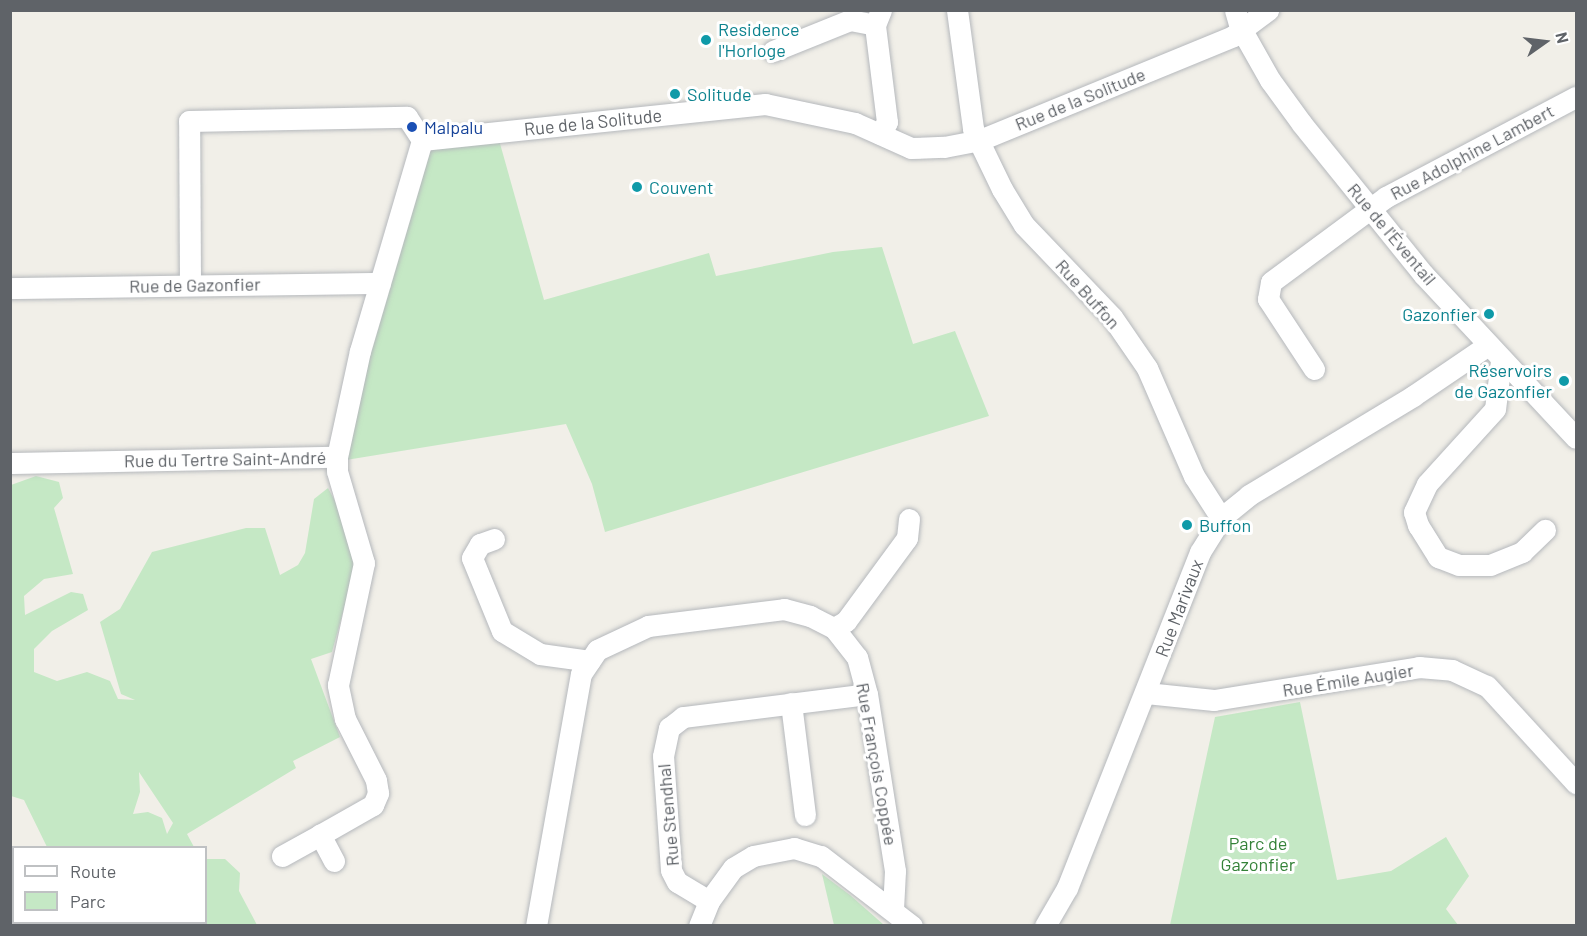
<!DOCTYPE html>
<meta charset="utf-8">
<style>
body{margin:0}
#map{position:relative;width:1587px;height:936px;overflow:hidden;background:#f1efe8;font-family:Barlow,sans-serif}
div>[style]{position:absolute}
.green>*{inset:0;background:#c5e8c5}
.roads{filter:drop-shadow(0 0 2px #b5b8bc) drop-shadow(0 0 2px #b5b8bc)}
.minor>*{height:21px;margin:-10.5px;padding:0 10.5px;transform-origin:10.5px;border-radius:10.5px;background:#fff}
.dots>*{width:16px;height:16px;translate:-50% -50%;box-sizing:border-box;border:3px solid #fff;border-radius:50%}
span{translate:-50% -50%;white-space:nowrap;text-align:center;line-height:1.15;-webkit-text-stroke:6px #fff;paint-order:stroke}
.culture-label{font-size:18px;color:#0d838f}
.left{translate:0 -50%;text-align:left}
.right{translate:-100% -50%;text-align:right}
.street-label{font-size:18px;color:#5f6368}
.transit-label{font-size:18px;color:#164399}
.park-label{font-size:18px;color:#348238}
.frame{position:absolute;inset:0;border:12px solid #5f6368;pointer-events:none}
.legend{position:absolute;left:12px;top:846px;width:195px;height:78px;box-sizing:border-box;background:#fff;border:2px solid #bfc1c3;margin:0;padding:8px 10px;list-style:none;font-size:18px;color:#5f6368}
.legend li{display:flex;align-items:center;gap:12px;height:30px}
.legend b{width:30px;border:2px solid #bfc1c3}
.north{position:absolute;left:1515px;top:12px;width:60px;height:60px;-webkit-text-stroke:4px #fff;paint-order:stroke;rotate:76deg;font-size:16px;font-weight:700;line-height:24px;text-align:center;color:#5f6368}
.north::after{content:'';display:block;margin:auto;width:21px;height:27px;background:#5f6368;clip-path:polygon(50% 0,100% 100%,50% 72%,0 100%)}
</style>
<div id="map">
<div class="green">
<div style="clip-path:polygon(499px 140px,544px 300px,709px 253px,716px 276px,833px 252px,882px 247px,913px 344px,955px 331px,989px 416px,605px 532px,592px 484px,566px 424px,346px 460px,371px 341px,427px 152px,434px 147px)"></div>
<div style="clip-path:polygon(evenodd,36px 476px,59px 482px,63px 498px,54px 508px,73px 574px,44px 579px,24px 596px,25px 615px,71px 592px,83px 594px,88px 610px,52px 631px,34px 649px,34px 672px,57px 681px,87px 672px,110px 681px,118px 699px,135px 700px,121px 694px,100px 622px,120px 609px,152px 552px,246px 528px,265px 528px,280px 575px,298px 565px,305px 553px,314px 499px,328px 488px,336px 503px,355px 560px,354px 572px,332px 652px,311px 659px,340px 737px,293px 761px,296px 768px,187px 834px,194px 847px,47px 847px,24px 800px,11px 796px,11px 485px,36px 476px,139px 772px,173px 823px,167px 834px,162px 818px,148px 812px,133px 814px,140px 792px,139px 772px)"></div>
<div style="clip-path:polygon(1300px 702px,1337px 880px,1391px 871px,1446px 837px,1469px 876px,1446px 909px,1458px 925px,1170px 925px,1215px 717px)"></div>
<div style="clip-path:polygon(206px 859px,225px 859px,240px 873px,239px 891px,257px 925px,156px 923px,206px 922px)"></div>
<div style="clip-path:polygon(822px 874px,850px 895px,884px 925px,834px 925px)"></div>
</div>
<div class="roads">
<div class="minor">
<div style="left:957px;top:10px;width:120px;rotate:82.3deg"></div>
<div style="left:973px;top:129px;width:67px;rotate:64.2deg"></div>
<div style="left:1002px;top:189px;width:42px;rotate:58.6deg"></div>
<div style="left:1024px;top:225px;width:127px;rotate:46.3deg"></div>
<div style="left:1112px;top:317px;width:62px;rotate:55.5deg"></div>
<div style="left:1147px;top:368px;width:118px;rotate:66.5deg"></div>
<div style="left:1194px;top:476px;width:50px;rotate:57.3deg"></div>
<div style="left:1235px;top:10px;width:18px;rotate:74deg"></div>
<div style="left:1240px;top:27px;width:61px;rotate:60.5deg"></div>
<div style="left:1270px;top:80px;width:54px;rotate:54deg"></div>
<div style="left:1302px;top:124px;width:193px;rotate:51.1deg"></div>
<div style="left:1423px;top:274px;width:224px;rotate:47deg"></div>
<div style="left:773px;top:51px;width:83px;rotate:-21.9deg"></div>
<div style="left:850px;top:20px;width:25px;rotate:11deg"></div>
<div style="left:880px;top:134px;width:14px;rotate:-60deg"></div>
<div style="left:887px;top:122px;width:98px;rotate:-97.1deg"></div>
<div style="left:875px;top:25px;width:16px;rotate:-68deg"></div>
<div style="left:422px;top:140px;width:345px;rotate:-6deg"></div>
<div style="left:765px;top:104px;width:92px;rotate:11.9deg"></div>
<div style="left:855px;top:123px;width:61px;rotate:24.1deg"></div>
<div style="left:911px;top:148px;width:33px;rotate:-2deg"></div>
<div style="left:944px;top:147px;width:37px;rotate:-11deg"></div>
<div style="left:980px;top:140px;width:274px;rotate:-22.3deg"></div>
<div style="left:1233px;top:36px;width:44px;rotate:-36.6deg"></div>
<div style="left:190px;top:285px;width:164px;rotate:-90.3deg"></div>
<div style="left:189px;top:121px;width:218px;rotate:-1.1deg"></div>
<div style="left:407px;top:117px;width:27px;rotate:57deg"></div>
<div style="left:10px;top:288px;width:370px;rotate:-0.8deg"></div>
<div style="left:1501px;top:361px;width:48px;rotate:97.1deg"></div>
<div style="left:1495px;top:409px;width:101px;rotate:132.2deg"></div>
<div style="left:1427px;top:484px;width:31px;rotate:115deg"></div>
<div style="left:1414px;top:512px;width:14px;rotate:73deg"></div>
<div style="left:1418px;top:525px;width:38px;rotate:58deg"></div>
<div style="left:1438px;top:557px;width:22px;rotate:21deg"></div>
<div style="left:1459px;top:565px;width:31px"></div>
<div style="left:1490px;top:565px;width:35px;rotate:-22deg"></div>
<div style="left:1522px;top:552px;width:32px;rotate:-44deg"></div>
<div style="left:1314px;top:369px;width:84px;rotate:-123.3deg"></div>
<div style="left:1268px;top:299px;width:17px;rotate:-80deg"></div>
<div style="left:1271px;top:282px;width:143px;rotate:-36.5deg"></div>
<div style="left:1386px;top:197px;width:215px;rotate:-27.8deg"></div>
<div style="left:10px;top:463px;width:327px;rotate:-1.1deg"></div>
<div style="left:494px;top:539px;width:15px;rotate:160deg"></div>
<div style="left:480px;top:544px;width:16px;rotate:120deg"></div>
<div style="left:472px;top:558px;width:79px;rotate:67.7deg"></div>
<div style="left:502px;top:631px;width:44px;rotate:31.2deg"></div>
<div style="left:540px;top:654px;width:50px;rotate:8deg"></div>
<div style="left:834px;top:628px;width:14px;rotate:-30deg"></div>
<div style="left:846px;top:621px;width:103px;rotate:-53.7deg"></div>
<div style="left:907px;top:538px;width:19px;rotate:-84deg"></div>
<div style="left:1146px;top:693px;width:68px;rotate:5.9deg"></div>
<div style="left:1214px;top:700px;width:208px;rotate:-9.1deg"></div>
<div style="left:1419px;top:667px;width:33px;rotate:5deg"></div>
<div style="left:1452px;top:670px;width:38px;rotate:25deg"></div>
<div style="left:1487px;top:686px;width:132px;rotate:47.5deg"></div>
<div style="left:791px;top:703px;width:113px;rotate:82.9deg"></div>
<div style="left:282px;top:856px;width:43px;rotate:-28.9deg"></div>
<div style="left:334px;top:861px;width:30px;rotate:-118deg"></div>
<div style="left:320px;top:835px;width:61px;rotate:-29.5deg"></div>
<div style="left:373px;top:805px;width:13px;rotate:-67deg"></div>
<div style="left:378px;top:793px;width:13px;rotate:-99deg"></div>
<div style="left:376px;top:780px;width:68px;rotate:-116.9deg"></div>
<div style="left:345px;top:719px;width:35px;rotate:-102deg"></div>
<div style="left:338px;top:685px;width:125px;rotate:-78deg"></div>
<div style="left:364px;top:563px;width:96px;rotate:-106.4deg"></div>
<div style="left:337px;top:471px;width:14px;rotate:-90deg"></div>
<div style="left:337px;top:457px;width:108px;rotate:-77.8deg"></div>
<div style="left:360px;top:351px;width:220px;rotate:-73.6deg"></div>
<div style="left:709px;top:901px;width:37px;rotate:-149deg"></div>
<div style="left:677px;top:882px;width:13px;rotate:-117deg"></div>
<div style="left:671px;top:870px;width:114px;rotate:-94deg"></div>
<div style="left:663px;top:756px;width:29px;rotate:-78deg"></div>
<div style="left:669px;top:728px;width:18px;rotate:-38deg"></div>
<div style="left:683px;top:717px;width:185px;rotate:-7.1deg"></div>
<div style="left:536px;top:926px;width:256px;rotate:-79.9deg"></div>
<div style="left:581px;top:674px;width:29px;rotate:-56deg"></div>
<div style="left:597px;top:650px;width:56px;rotate:-25.2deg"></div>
<div style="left:648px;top:626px;width:137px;rotate:-7.1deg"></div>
<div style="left:784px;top:609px;width:27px;rotate:15deg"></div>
<div style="left:810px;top:616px;width:27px;rotate:27deg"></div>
<div style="left:834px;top:628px;width:37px;rotate:52deg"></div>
<div style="left:857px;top:657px;width:38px;rotate:75deg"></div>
<div style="left:867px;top:694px;width:179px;rotate:81deg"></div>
<div style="left:895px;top:871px;width:37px;rotate:93deg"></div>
<div style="left:699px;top:926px;width:27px;rotate:-68deg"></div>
<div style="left:709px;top:901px;width:41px;rotate:-54deg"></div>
<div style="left:733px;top:868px;width:23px;rotate:-31deg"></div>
<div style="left:753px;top:856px;width:42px;rotate:-11deg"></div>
<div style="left:794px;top:848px;width:28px;rotate:17deg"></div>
<div style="left:821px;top:856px;width:115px;rotate:37.6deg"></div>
<div style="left:1045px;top:926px;width:44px;rotate:-59.9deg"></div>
<div style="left:1067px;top:888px;width:361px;rotate:-68.4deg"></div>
<div style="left:1200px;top:552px;width:40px;rotate:-58deg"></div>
<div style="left:1221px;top:518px;width:36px;rotate:-39deg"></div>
<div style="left:1249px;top:495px;width:192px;rotate:-31.1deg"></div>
<div style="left:1413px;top:396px;width:91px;rotate:-34.2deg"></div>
</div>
</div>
<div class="dots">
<div style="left:706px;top:40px;background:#0f9aa8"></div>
<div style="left:675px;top:94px;background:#0f9aa8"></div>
<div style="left:412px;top:127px;background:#1a4fb4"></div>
<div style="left:637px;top:187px;background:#0f9aa8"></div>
<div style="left:1489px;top:314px;background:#0f9aa8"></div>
<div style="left:1564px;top:381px;background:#0f9aa8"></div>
<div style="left:1187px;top:525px;background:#0f9aa8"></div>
</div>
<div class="culture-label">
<span class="left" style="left:718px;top:40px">Residence<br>l'Horloge</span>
<span class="left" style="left:687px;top:94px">Solitude</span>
<span class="left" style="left:649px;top:187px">Couvent</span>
<span class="right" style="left:1477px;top:314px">Gazonfier</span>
<span class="right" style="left:1552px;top:381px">Réservoirs<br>de Gazonfier</span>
<span class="left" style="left:1199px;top:525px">Buffon</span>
</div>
<div class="street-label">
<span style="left:1080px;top:99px;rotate:-22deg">Rue de la Solitude</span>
<span style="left:593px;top:122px;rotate:-6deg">Rue de la Solitude</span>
<span style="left:1472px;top:152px;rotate:-28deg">Rue Adolphine Lambert</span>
<span style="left:1392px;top:234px;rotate:50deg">Rue de l'Éventail</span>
<span style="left:195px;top:285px;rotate:-1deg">Rue de Gazonfier</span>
<span style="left:1088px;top:294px;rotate:48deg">Rue Buffon</span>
<span style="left:225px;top:459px;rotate:-1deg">Rue du Tertre Saint-André</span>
<span style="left:1179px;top:608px;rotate:-69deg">Rue Marivaux</span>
<span style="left:1348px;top:680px;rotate:-9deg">Rue Émile Augier</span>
<span style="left:877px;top:764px;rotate:80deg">Rue François Coppée</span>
<span style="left:668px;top:815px;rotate:-95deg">Rue Stendhal</span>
</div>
<div class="transit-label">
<span class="left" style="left:424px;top:127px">Malpalu</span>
</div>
<div class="park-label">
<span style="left:1258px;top:854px">Parc de<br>Gazonfier</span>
</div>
<div class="frame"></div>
<ul class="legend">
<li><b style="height:8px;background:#fff"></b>Route</li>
<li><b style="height:16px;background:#c5e8c5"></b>Parc</li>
</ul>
<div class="north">N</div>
</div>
